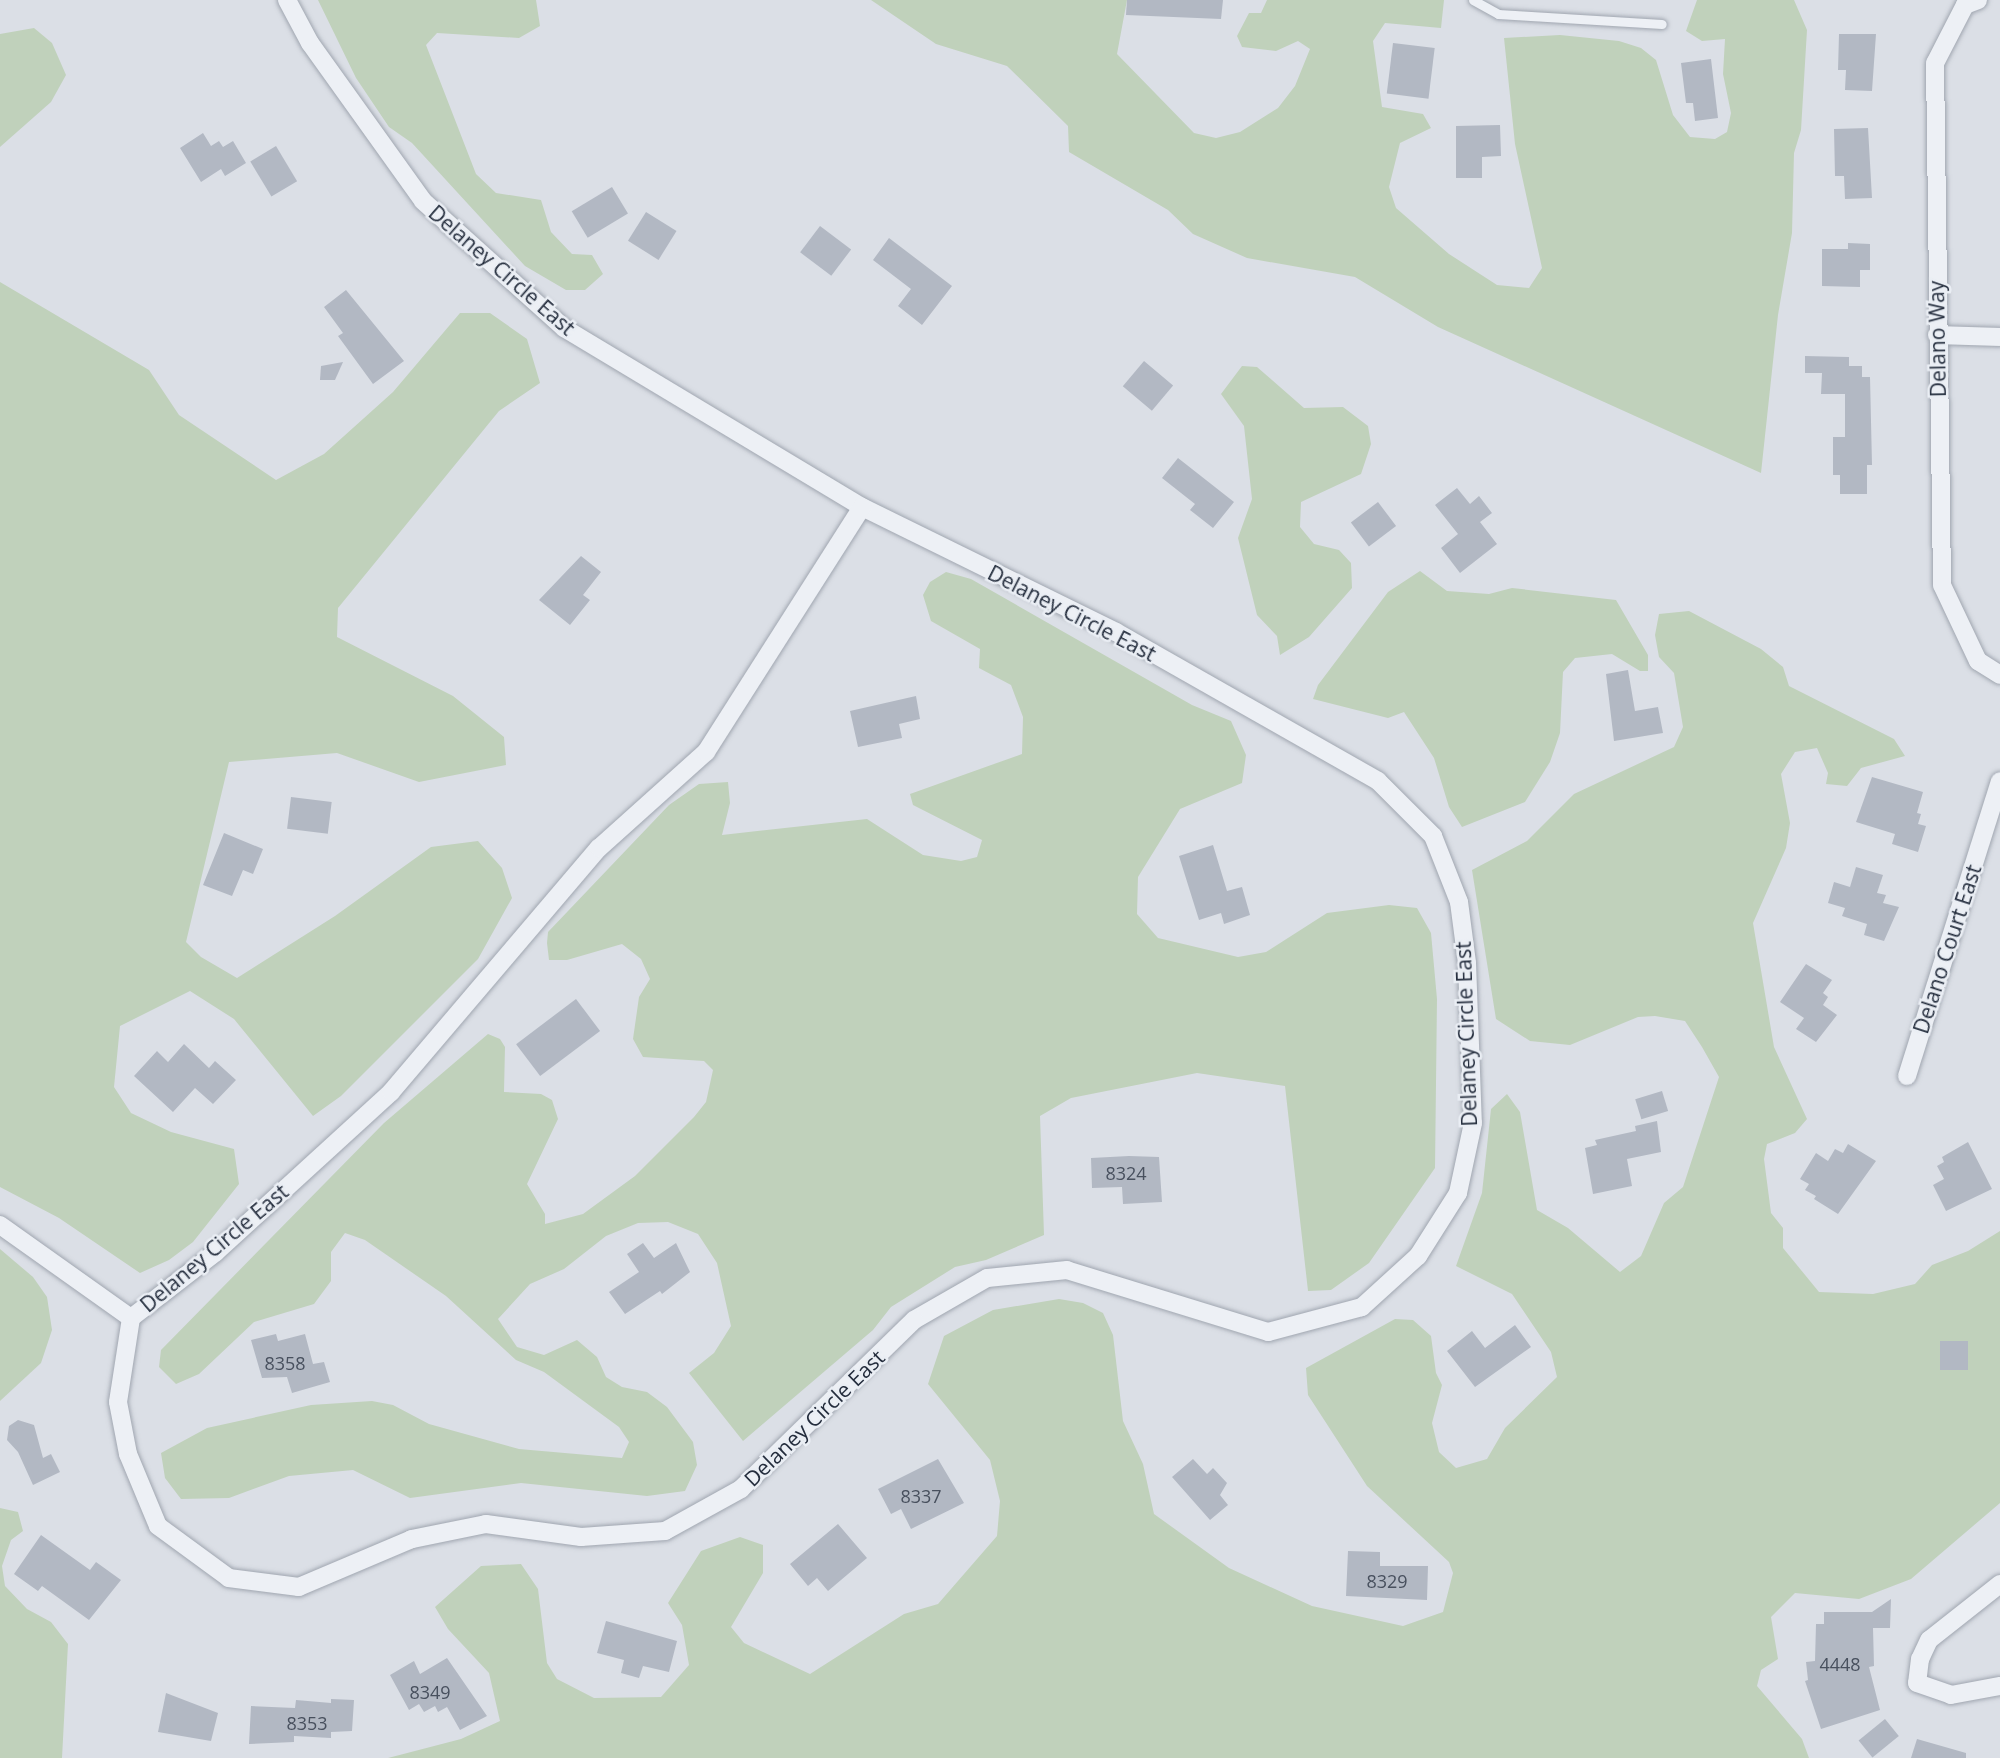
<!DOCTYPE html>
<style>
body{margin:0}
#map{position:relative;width:2000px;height:1758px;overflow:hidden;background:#dbdfe6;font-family:"Open Sans",sans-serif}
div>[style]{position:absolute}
.green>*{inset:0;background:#c0d1bb}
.building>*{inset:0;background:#b2b8c3;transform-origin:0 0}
.roads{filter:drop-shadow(0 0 2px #a0a6b0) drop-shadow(0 0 2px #a0a6b0)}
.service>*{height:9px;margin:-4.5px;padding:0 4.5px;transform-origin:4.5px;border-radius:4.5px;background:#edf0f5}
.minor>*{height:18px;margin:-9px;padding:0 9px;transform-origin:9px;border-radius:9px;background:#edf0f5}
span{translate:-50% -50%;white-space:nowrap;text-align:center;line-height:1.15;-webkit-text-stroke:5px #eaeef4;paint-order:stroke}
.number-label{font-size:18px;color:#48505e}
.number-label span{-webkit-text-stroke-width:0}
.street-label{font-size:21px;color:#242d3d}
</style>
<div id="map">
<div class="green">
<div style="clip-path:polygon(318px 0,536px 0,540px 26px,519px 38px,437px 33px,426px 45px,476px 174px,496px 193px,541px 200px,551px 232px,572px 254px,592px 255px,603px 274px,585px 290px,566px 290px,525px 266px,412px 143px,389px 127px,356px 78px)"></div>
<div style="clip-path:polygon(871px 0,1127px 0,1117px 54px,1194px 133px,1216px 138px,1240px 132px,1278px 108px,1295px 86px,1310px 49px,1298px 41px,1276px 51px,1242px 47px,1237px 36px,1249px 13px,1261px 13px,1267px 0,1444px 0,1441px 28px,1385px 23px,1373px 41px,1382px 107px,1423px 114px,1431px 128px,1400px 143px,1389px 187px,1396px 208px,1449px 254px,1497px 285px,1529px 288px,1542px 268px,1515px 144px,1504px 38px,1560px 35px,1619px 41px,1641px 48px,1656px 60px,1673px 115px,1690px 137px,1715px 139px,1727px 132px,1731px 113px,1723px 74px,1725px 39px,1702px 41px,1686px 31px,1697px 0,1794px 0,1807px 30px,1801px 130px,1794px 153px,1792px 233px,1778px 315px,1761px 473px,1438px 327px,1355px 277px,1247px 258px,1193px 234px,1168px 210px,1069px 152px,1068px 126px,1007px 66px,936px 44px)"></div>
<div style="clip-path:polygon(34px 28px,52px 43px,66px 75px,51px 102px,0 147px,0 34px)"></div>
<div style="clip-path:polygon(0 282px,149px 370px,179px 415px,276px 480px,324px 454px,393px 392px,460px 313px,490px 313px,527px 339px,540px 383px,499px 411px,338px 608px,337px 637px,453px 696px,504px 737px,506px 765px,419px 782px,337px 753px,229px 762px,186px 942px,201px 957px,237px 978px,335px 916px,431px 847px,478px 841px,502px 868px,512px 898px,478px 959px,341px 1096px,313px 1116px,234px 1019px,190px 991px,120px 1026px,114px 1087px,131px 1113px,171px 1132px,234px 1149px,239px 1184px,193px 1242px,169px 1260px,140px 1273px,59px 1218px,0 1187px)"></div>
<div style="clip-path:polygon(1242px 366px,1257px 367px,1304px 408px,1343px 407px,1368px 426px,1371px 444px,1361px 474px,1301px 502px,1300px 527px,1314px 544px,1339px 550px,1351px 563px,1352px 588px,1309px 637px,1280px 655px,1277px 636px,1257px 615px,1238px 538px,1252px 499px,1244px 426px,1221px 394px)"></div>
<div style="clip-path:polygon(1420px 571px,1447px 591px,1489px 594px,1512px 588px,1616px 600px,1648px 655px,1648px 671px,1640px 671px,1612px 654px,1575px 658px,1563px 672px,1560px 733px,1550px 762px,1525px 802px,1462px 827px,1449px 807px,1434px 758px,1404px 712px,1388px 718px,1313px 699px,1318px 685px,1388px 592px)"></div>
<div style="clip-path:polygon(946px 572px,971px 579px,1192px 705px,1231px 721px,1246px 755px,1242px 783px,1180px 809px,1138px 877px,1137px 914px,1158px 938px,1238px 957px,1266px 952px,1327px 913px,1389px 905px,1417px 908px,1431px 933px,1437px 999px,1435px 1168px,1369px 1263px,1331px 1290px,1308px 1291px,1285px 1086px,1197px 1073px,1071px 1098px,1040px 1116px,1044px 1235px,986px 1260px,955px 1267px,891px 1307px,873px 1330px,743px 1441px,689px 1373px,714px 1353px,731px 1326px,717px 1263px,698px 1234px,668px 1222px,638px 1223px,606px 1236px,564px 1269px,530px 1284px,498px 1319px,517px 1347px,544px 1355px,577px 1340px,597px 1357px,606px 1377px,622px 1387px,647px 1392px,667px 1407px,693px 1442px,697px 1465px,685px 1491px,647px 1496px,521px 1483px,410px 1498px,353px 1470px,289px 1476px,229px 1498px,181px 1499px,165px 1478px,161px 1453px,207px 1428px,311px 1405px,372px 1401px,393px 1405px,429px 1424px,519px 1449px,622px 1458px,629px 1442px,619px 1427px,544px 1372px,516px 1360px,446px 1296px,365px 1240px,345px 1233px,331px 1252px,331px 1281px,314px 1304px,254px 1322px,199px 1374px,176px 1384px,159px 1367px,161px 1350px,384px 1123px,488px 1034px,500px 1039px,505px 1047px,504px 1092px,541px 1094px,552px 1100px,558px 1119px,527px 1184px,545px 1214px,545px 1224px,583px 1214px,635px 1176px,694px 1117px,706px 1102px,713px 1070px,704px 1061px,643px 1057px,633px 1039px,639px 997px,650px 979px,641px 959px,622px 944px,567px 960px,549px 960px,547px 943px,548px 932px,669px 805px,699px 784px,728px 782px,730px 803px,722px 835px,867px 819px,923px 855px,961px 861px,977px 857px,982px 840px,913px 805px,910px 794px,1022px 754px,1023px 717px,1011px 685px,979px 668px,980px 649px,931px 621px,923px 595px,930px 582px)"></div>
<div style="clip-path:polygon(1689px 611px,1761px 649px,1783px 667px,1789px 686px,1894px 739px,1905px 756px,1861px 768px,1847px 786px,1826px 784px,1828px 773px,1817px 748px,1795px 752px,1781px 774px,1790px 823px,1786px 848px,1753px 923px,1774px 1047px,1807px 1119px,1795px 1133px,1767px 1144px,1764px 1159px,1771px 1213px,1783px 1228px,1783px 1248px,1819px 1292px,1873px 1294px,1915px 1284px,1932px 1265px,1968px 1251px,2000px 1231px,2000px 1503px,1911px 1579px,1859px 1599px,1795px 1593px,1771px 1617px,1778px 1659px,1761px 1670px,1757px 1686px,1802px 1739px,1809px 1758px,388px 1758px,461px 1739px,500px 1721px,489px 1673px,448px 1629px,435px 1607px,481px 1566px,521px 1564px,538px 1589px,547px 1663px,557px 1679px,594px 1698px,661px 1697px,689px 1665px,682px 1625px,668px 1603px,701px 1551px,740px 1537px,763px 1545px,763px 1573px,731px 1627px,744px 1643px,810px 1674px,904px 1614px,938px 1604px,997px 1536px,1000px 1501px,990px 1460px,928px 1384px,944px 1336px,993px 1310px,1059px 1299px,1083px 1303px,1103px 1313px,1113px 1335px,1123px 1421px,1143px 1464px,1154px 1514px,1229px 1568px,1312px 1606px,1403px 1626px,1443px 1612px,1453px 1573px,1449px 1562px,1367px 1486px,1308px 1395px,1306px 1368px,1395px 1319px,1413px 1320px,1431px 1336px,1436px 1373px,1442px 1385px,1432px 1423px,1439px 1452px,1456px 1468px,1487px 1459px,1505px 1428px,1557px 1377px,1551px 1352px,1512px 1294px,1456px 1266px,1482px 1193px,1491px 1109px,1507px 1094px,1520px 1112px,1537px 1210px,1568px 1228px,1620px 1272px,1641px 1256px,1664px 1203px,1683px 1187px,1719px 1077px,1702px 1047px,1685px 1021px,1655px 1016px,1638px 1017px,1570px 1045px,1530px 1041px,1496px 1019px,1472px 870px,1527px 841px,1574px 794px,1674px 747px,1683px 727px,1674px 673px,1659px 657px,1655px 635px,1659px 614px)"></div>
<div style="clip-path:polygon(0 1249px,33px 1277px,47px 1297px,52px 1330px,41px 1363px,0 1401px)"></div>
<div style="clip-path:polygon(0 1508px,18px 1512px,23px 1531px,11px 1540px,2px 1566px,5px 1586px,27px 1609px,51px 1622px,68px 1644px,62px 1758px,0 1758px)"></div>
</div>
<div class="building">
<div style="clip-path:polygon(1127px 0,1223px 0,1221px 19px,1126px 15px)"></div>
<div style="clip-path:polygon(1839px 34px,1876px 34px,1872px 91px,1845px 90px,1846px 70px,1838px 70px)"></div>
<div style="left:1393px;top:43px;width:42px;height:51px;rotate:7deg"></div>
<div style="clip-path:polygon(1711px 59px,1718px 118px,1695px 121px,1693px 103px,1686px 103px,1681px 63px)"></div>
<div style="clip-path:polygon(1500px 125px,1501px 156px,1482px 157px,1482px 178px,1456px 178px,1456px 126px)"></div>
<div style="clip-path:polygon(1868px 128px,1872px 198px,1845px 199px,1844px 176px,1835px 176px,1834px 129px)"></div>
<div style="clip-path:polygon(203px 133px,211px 146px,219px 141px,223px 147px,233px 141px,246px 163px,225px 176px,221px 169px,201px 182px,180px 148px)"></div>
<div style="left:276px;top:146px;width:41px;height:30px;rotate:59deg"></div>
<div style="left:612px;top:187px;width:31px;height:47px;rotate:59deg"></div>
<div style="left:646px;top:212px;width:36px;height:34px;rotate:32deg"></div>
<div style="left:820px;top:226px;width:39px;height:33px;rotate:37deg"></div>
<div style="clip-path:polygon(889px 238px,952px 286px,922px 325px,898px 306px,911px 289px,873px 260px)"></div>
<div style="clip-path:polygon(1848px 243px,1870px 244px,1870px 270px,1860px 270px,1860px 287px,1822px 286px,1822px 249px,1848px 249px)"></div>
<div style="clip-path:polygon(346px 290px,404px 361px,373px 384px,338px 336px,343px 333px,324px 307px)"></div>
<div style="clip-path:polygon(1805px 356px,1849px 357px,1849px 366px,1862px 366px,1862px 377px,1870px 377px,1872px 465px,1867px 465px,1867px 494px,1840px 494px,1840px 475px,1833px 475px,1833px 437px,1845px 437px,1845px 394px,1821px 394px,1822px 373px,1805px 373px)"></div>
<div style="left:1144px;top:361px;width:38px;height:33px;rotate:40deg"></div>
<div style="clip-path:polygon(343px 362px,335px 380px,320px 380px,321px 366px)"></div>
<div style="clip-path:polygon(1178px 458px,1234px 502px,1213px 528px,1190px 510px,1195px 504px,1162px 478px)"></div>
<div style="clip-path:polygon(1457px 488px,1470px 504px,1479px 496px,1492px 513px,1480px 522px,1497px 544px,1460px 573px,1441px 548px,1458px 534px,1435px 505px)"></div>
<div style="left:1378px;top:502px;width:30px;height:34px;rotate:53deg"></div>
<div style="clip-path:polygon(581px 556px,601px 572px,583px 595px,590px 600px,570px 625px,539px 600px)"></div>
<div style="clip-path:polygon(1628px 670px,1635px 711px,1658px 707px,1663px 733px,1614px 741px,1606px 674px)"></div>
<div style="clip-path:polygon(916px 696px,920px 719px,899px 724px,902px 738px,858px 747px,850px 711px)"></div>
<div style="clip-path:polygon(1872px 777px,1923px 792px,1917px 813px,1921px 814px,1918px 824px,1926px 826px,1918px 852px,1892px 844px,1895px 834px,1856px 822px)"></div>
<div style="left:291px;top:797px;width:41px;height:32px;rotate:7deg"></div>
<div style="clip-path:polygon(224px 833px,263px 849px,253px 874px,243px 870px,232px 896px,203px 885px)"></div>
<div style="clip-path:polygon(1213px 845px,1227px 891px,1242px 887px,1250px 915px,1224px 924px,1221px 913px,1199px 920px,1179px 856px)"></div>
<div style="clip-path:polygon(1856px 867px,1883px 875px,1877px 893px,1886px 895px,1883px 903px,1899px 907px,1884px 941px,1864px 935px,1867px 924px,1842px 916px,1845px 908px,1828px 903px,1834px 882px,1850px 887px)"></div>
<div style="clip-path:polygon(1806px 964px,1832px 980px,1823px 993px,1828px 997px,1823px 1005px,1837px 1015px,1816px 1042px,1796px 1029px,1804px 1018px,1780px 1002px)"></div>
<div style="left:576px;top:999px;width:40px;height:75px;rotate:53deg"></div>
<div style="clip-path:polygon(184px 1044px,209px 1068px,215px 1061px,236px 1080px,213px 1104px,195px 1088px,173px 1112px,134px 1076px,157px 1051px,168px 1062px)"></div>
<div style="left:1662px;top:1091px;width:21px;height:28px;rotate:73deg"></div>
<div style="clip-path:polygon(1657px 1121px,1661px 1152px,1627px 1159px,1632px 1186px,1593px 1194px,1585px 1148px,1597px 1145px,1595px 1140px,1636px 1131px,1635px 1126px)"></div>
<div style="clip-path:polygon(1968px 1142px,1992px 1189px,1946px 1211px,1933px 1185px,1944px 1179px,1937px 1166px,1944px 1162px,1942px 1157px)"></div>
<div style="clip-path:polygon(1848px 1144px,1876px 1161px,1838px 1214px,1814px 1199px,1816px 1196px,1805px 1190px,1809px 1184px,1800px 1179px,1816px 1153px,1828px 1161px,1835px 1149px,1843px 1153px)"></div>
<div style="clip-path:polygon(1129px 1156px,1159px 1157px,1162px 1202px,1123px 1204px,1122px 1187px,1092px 1188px,1091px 1158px)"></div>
<div style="clip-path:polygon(643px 1243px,654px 1258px,676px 1243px,690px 1272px,662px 1294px,660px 1291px,625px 1314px,609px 1292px,639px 1272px,627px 1254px)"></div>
<div style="clip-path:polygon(1515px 1325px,1531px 1347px,1475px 1387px,1447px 1351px,1472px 1331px,1485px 1348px)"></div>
<div style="clip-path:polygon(276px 1334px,278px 1341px,305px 1334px,313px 1364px,324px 1362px,330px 1382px,292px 1393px,287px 1377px,262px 1378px,251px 1340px)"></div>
<div style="left:1940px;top:1341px;width:28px;height:29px"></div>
<div style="clip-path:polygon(18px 1420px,34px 1425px,43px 1458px,51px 1454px,60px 1472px,33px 1485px,18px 1452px,7px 1440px,9px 1426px)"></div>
<div style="clip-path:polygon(938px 1459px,964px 1503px,911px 1529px,901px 1509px,891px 1514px,878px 1489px)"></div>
<div style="clip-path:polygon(1193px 1459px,1207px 1474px,1213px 1468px,1227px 1483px,1220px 1495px,1228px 1505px,1210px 1520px,1172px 1477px)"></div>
<div style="clip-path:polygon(838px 1524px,867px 1558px,828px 1591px,817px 1578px,808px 1586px,790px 1564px)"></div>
<div style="clip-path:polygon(41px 1535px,90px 1570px,96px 1562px,121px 1580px,89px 1620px,42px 1586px,38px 1591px,14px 1574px)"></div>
<div style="clip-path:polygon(1348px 1551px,1380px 1552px,1380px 1566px,1428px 1566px,1427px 1600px,1346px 1596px)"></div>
<div style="clip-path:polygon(1891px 1599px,1890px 1628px,1873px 1628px,1874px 1666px,1869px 1667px,1880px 1710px,1821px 1729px,1805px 1681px,1808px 1680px,1806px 1662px,1815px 1661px,1816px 1624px,1824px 1624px,1824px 1612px,1872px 1612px)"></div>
<div style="clip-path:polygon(606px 1621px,677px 1641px,669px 1672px,643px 1666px,639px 1678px,621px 1673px,624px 1660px,597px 1653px)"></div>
<div style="clip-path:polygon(447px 1658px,487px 1716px,460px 1730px,447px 1707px,438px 1712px,435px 1706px,424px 1712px,419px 1704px,409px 1710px,390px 1675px,414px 1661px,420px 1674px)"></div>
<div style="clip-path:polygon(166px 1693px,218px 1713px,211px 1741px,158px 1732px)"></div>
<div style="clip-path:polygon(331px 1699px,354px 1700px,352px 1731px,331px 1732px,331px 1738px,294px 1736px,294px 1742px,249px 1744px,251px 1706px,295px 1708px,296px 1700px,331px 1703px)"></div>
<div style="left:1885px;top:1719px;width:22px;height:34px;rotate:51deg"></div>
<div style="clip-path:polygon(1917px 1739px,1966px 1753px,1966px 1758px,1911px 1758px)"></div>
</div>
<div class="roads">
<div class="service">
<div style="left:1473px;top:0;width:29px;rotate:29deg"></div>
<div style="left:1498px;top:14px;width:164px;rotate:3.5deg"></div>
</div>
<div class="minor">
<div style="left:287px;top:0;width:49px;rotate:61.9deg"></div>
<div style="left:310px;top:43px;width:194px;rotate:54.4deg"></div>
<div style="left:423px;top:201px;width:190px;rotate:42deg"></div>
<div style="left:564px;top:328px;width:348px;rotate:31deg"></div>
<div style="left:862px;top:507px;width:283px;rotate:26.2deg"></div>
<div style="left:1116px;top:632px;width:301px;rotate:29.6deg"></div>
<div style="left:1378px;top:781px;width:78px;rotate:45deg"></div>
<div style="left:1433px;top:836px;width:71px;rotate:68.5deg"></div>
<div style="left:1459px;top:902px;width:62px;rotate:82.5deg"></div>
<div style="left:1467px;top:963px;width:160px;rotate:87.9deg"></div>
<div style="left:1473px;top:1123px;width:72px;rotate:102.1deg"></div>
<div style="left:1458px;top:1193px;width:75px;rotate:122.4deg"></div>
<div style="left:1418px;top:1256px;width:76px;rotate:137.7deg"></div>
<div style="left:1362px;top:1307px;width:97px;rotate:165.1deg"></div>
<div style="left:1268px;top:1332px;width:210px;rotate:-162.9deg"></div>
<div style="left:1067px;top:1270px;width:80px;rotate:174.3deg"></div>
<div style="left:987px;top:1278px;width:84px;rotate:150.1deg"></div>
<div style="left:914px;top:1320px;width:242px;rotate:135.7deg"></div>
<div style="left:741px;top:1489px;width:87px;rotate:151.1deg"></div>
<div style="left:665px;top:1531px;width:84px;rotate:175.9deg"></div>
<div style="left:581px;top:1537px;width:96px;rotate:-172.2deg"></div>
<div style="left:486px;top:1524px;width:76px;rotate:168.5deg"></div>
<div style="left:412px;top:1539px;width:123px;rotate:157deg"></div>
<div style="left:299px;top:1587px;width:71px;rotate:-172.7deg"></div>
<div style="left:229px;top:1578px;width:88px;rotate:-143.8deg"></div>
<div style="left:158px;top:1526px;width:78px;rotate:-112.6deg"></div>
<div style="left:128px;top:1454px;width:53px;rotate:-100.9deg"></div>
<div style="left:118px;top:1402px;width:85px;rotate:-81.2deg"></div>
<div style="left:131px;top:1318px;width:108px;rotate:-37.8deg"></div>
<div style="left:216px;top:1252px;width:237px;rotate:-42.4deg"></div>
<div style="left:391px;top:1092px;width:321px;rotate:-49.6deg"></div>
<div style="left:599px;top:848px;width:144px;rotate:-41.9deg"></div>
<div style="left:706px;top:752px;width:290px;rotate:-57.5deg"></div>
<div style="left:1978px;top:0;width:14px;rotate:159deg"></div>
<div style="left:1965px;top:5px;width:65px;rotate:117.3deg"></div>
<div style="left:1935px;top:63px;width:522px;rotate:89.23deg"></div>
<div style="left:1942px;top:585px;width:84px;rotate:64.7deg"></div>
<div style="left:1978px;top:661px;width:26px;rotate:32deg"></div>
<div style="left:1937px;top:335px;width:63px;rotate:1.8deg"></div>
<div style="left:1907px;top:1076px;width:309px;rotate:-72.5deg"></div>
<div style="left:0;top:1225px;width:161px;rotate:35.4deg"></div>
<div style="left:2000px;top:1584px;width:90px;rotate:141.7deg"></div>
<div style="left:1929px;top:1640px;width:21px;rotate:115deg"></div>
<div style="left:1920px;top:1659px;width:24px;rotate:97deg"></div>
<div style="left:1917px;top:1683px;width:36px;rotate:19deg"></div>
<div style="left:1951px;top:1695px;width:50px;rotate:-10.4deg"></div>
</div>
</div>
<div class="number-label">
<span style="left:1126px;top:1173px">8324</span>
<span style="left:285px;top:1363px">8358</span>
<span style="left:921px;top:1496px">8337</span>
<span style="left:1387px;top:1581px">8329</span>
<span style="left:1840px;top:1664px">4448</span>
<span style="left:430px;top:1692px">8349</span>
<span style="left:307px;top:1723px">8353</span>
</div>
<div class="street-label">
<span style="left:502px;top:270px;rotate:41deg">Delaney Circle East</span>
<span style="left:1937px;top:339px;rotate:-91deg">Delano Way</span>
<span style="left:1072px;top:613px;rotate:27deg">Delaney Circle East</span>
<span style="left:1947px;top:949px;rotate:-72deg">Delano Court East</span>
<span style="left:1466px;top:1034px;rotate:-92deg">Delaney Circle East</span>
<span style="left:214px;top:1248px;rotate:-40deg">Delaney Circle East</span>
<span style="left:814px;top:1418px;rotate:-44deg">Delaney Circle East</span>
</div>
</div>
